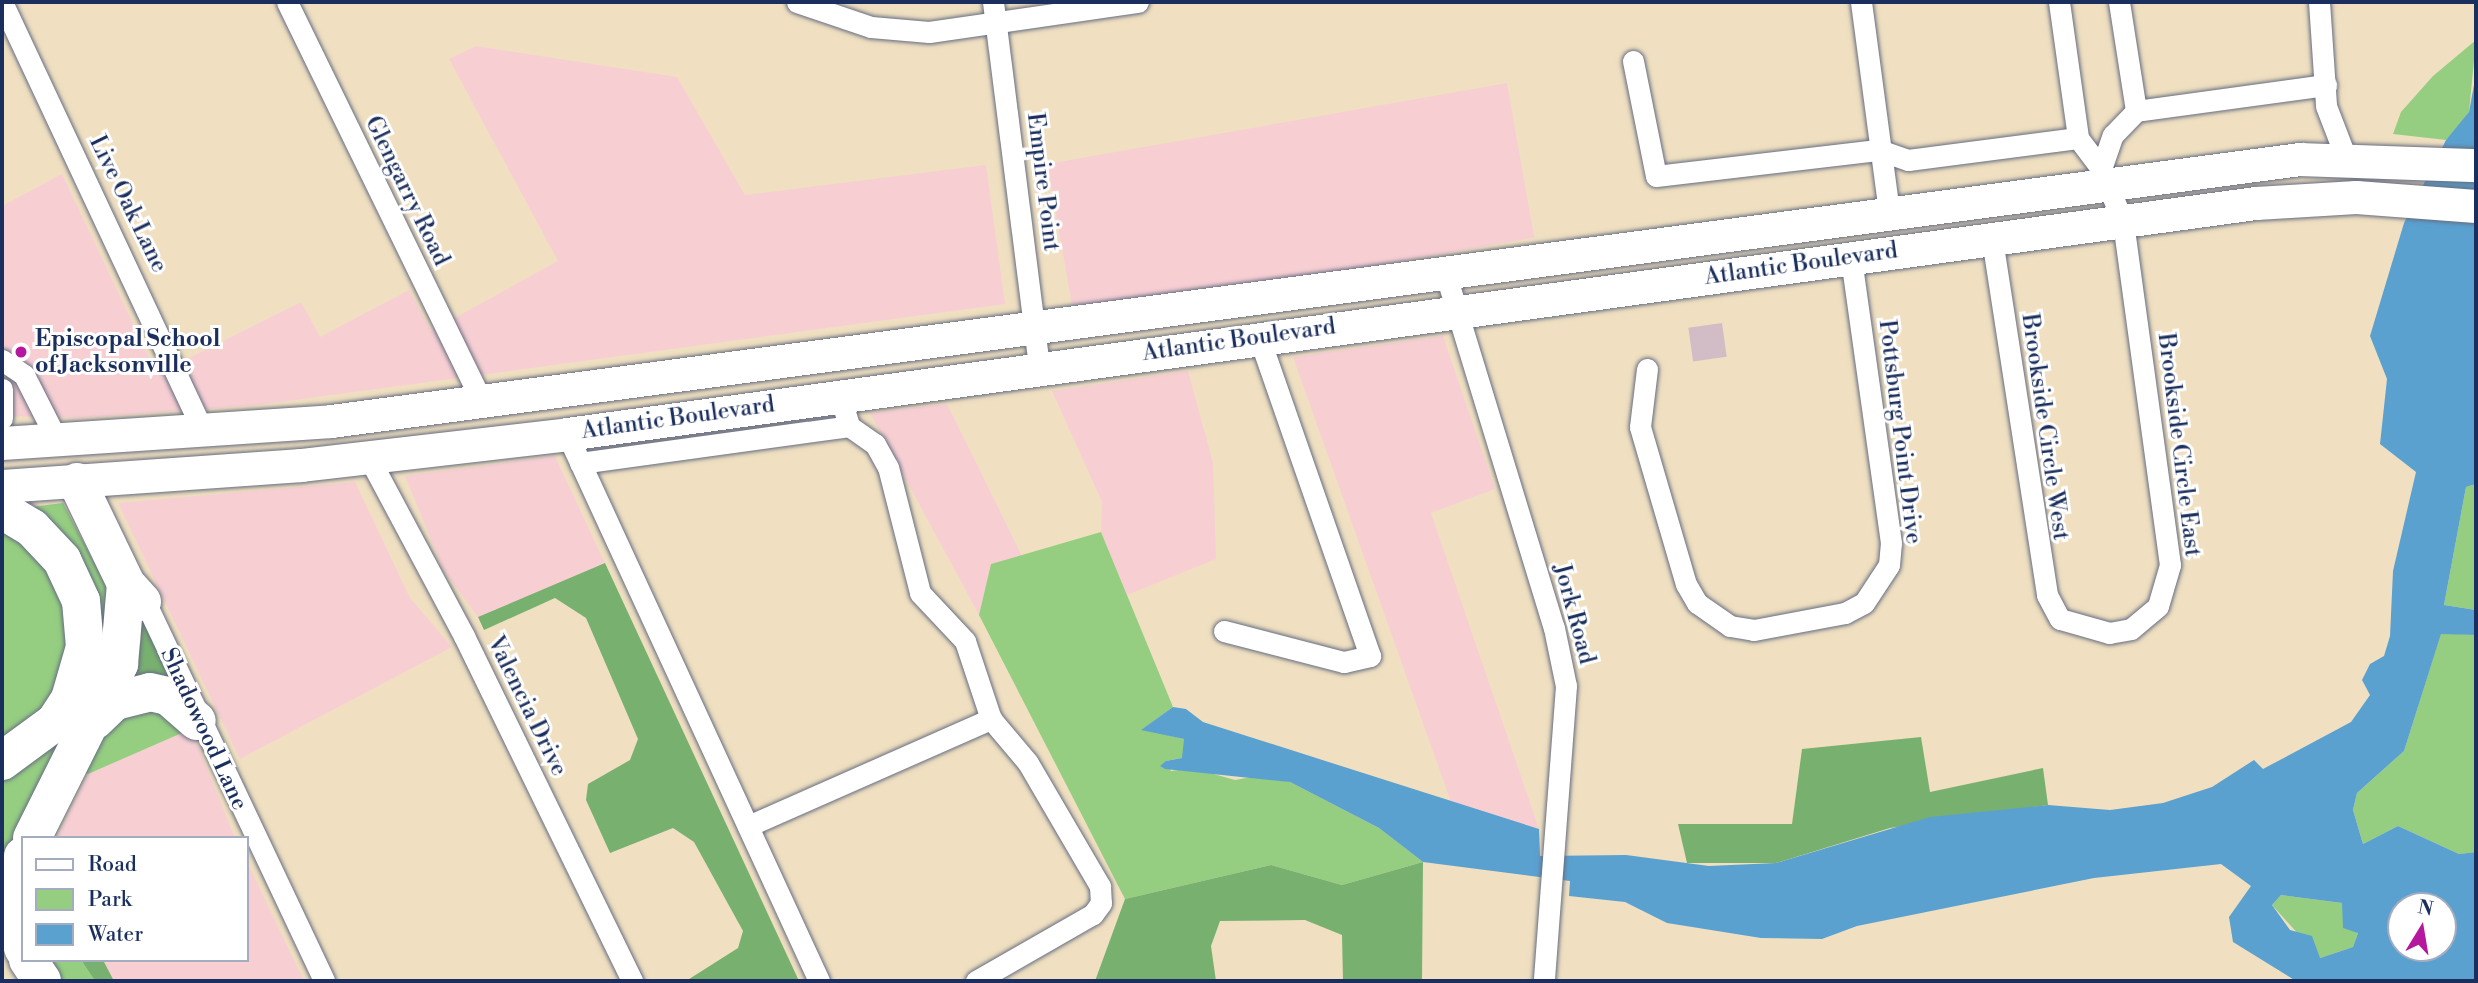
<!DOCTYPE html>
<style>
body{margin:0}
#map{position:relative;width:2478px;height:983px;overflow:hidden;background:#f0e0c1;font-family:"Libre Bodoni",serif}
div>[style]{position:absolute}
.built>*{inset:0;background:#f7cfd3;transform-origin:0 0}
.industrial>*{inset:0;background:#d2bdc7;transform-origin:0 0}
.green>*{inset:0;background:#95ce81}
.forest>*{inset:0;background:#78b16f}
.water>*{inset:0;background:#5aa1d0}
.roads{filter:drop-shadow(0 0 2px #666d81) drop-shadow(0 0 2px #666d81)}
.minor>*{height:21px;margin:-10.5px;padding:0 10.5px;transform-origin:10.5px;border-radius:10.5px;background:#fff}
.primary>*{height:33px;margin:-16.5px;padding:0 16.5px;transform-origin:16.5px;border-radius:16.5px;background:#fff}
.motorway>*{height:38px;margin:-19px;padding:0 19px;transform-origin:19px;border-radius:19px;background:#fff}
.dots>*{width:19px;height:19px;translate:-50% -50%;box-sizing:border-box;border:4px solid #fff;border-radius:50%}
span{translate:-50% -50%;white-space:nowrap;text-align:center;line-height:1.15;-webkit-text-stroke:6px #fff;paint-order:stroke}
.street-label{font-size:23px;color:#1b2f5e}
.poi-label{font-size:23px;color:#1b2f5e;font-weight:700}
.left{translate:0 -50%;text-align:left}
.frame{position:absolute;inset:0;border:4px solid #1b2f5e;pointer-events:none}
.legend{position:absolute;left:21px;top:836px;width:228px;height:126px;box-sizing:border-box;background:#fff;border:2px solid #a4acbf;margin:0;padding:9px 12px;list-style:none;font-size:21px;color:#1b2f5e}
.legend li{display:flex;align-items:center;gap:14px;height:35px}
.legend b{width:35px;border:2px solid #a4acbf}
.north{position:absolute;left:2387px;top:892px;width:70px;height:70px;box-sizing:border-box;background:#fff;border:2px solid #a4acbf;border-radius:50%;rotate:11deg;font-size:19px;font-weight:700;line-height:28px;text-align:center;color:#1b2f5e}
.north::after{content:'';display:block;margin:auto;width:24px;height:32px;background:#b5179e;clip-path:polygon(50% 0,100% 100%,50% 72%,0 100%)}
</style>
<div id="map">
<div class="built">
<div style="clip-path:polygon(476px 46px,677px 77px,745px 195px,986px 165px,1005px 304px,258px 405px,79px 418px,2px 416px,2px 206px,62px 174px,157px 374px,301px 302px,320px 337px,409px 290px,431px 331px,558px 261px,449px 59px)"></div>
<div style="left:1507px;top:83px;width:157px;height:467px;rotate:80deg"></div>
<div style="clip-path:polygon(1443px 336px,1495px 489px,1431px 513px,1539px 829px,1451px 802px,1293px 357px)"></div>
<div style="clip-path:polygon(1188px 371px,1213px 463px,1216px 559px,1127px 595px,1101px 532px,1102px 502px,1052px 391px)"></div>
<div style="clip-path:polygon(947px 404px,1022px 556px,991px 564px,979px 615px,870px 413px)"></div>
<div style="clip-path:polygon(555px 456px,605px 563px,478px 617px,444px 571px,405px 476px)"></div>
<div style="clip-path:polygon(355px 482px,410px 598px,452px 647px,240px 759px,118px 503px)"></div>
<div style="clip-path:polygon(191px 729px,235px 838px,57px 838px,88px 774px)"></div>
<div style="clip-path:polygon(247px 862px,304px 981px,114px 981px,103px 960px,247px 960px)"></div>
</div>
<div class="industrial">
<div style="left:1722px;top:323px;width:34px;height:34px;rotate:82deg"></div>
</div>
<div class="green">
<div style="clip-path:polygon(2476px 40px,2469px 112px,2459px 127px,2446px 140px,2393px 134px,2401px 112px,2433px 76px)"></div>
<div style="clip-path:polygon(2476px 484px,2476px 610px,2444px 605px,2466px 487px)"></div>
<div style="clip-path:polygon(63px 503px,106px 585px,111px 633px,2px 862px,2px 769px,88px 674px,31px 507px)"></div>
<div style="clip-path:polygon(2px 528px,19px 538px,71px 599px,67px 684px,2px 752px)"></div>
<div style="clip-path:polygon(1101px 532px,1173px 707px,1143px 729px,1184px 739px,1187px 749px,1182px 758px,1166px 761px,1171px 771px,1192px 768px,1235px 780px,1262px 775px,1290px 782px,1379px 828px,1423px 862px,1342px 885px,1271px 865px,1125px 899px,979px 615px,991px 564px)"></div>
<div style="clip-path:polygon(2441px 633px,2476px 635px,2476px 852px,2459px 854px,2398px 826px,2363px 844px,2353px 810px,2357px 793px,2404px 751px)"></div>
<div style="clip-path:polygon(144px 702px,191px 729px,88px 774px,82px 771px,106px 726px)"></div>
<div style="clip-path:polygon(2281px 895px,2342px 903px,2358px 933px,2353px 947px,2320px 958px,2272px 905px)"></div>
<div style="clip-path:polygon(46px 960px,81px 960px,95px 981px,59px 981px)"></div>
</div>
<div class="forest">
<div style="clip-path:polygon(605px 563px,799px 981px,686px 981px,738px 948px,743px 931px,694px 842px,673px 828px,610px 853px,586px 800px,588px 784px,630px 760px,638px 739px,586px 618px,555px 598px,484px 630px,478px 617px)"></div>
<div style="clip-path:polygon(140px 616px,182px 695px,127px 683px,141px 641px)"></div>
<div style="clip-path:polygon(1921px 737px,1930px 792px,2043px 768px,2048px 805px,1890px 828px,1776px 863px,1687px 863px,1678px 824px,1792px 824px,1802px 749px)"></div>
<div style="clip-path:polygon(1423px 862px,1422px 981px,1343px 981px,1342px 935px,1305px 920px,1220px 921px,1211px 946px,1216px 981px,1095px 981px,1125px 899px,1271px 865px,1342px 885px)"></div>
<div style="clip-path:polygon(81px 960px,103px 960px,114px 981px,95px 981px)"></div>
</div>
<div class="water">
<div style="clip-path:polygon(evenodd,2476px 74px,2476px 484px,2466px 487px,2444px 605px,2476px 610px,2476px 635px,2441px 634px,2404px 751px,2357px 793px,2353px 810px,2363px 844px,2398px 826px,2459px 854px,2476px 852px,2476px 981px,2296px 981px,2233px 942px,2229px 917px,2251px 886px,2221px 864px,2094px 878px,1857px 926px,1822px 939px,1761px 938px,1667px 923px,1625px 902px,1569px 896px,1570px 881px,1423px 862px,1379px 828px,1290px 782px,1165px 769px,1160px 766px,1166px 761px,1182px 758px,1184px 739px,1141px 730px,1173px 707px,1186px 709px,1203px 722px,1539px 829px,1540px 856px,1626px 855px,1709px 866px,1776px 863px,1930px 817px,2048px 805px,2110px 810px,2163px 803px,2212px 787px,2254px 760px,2263px 769px,2351px 722px,2370px 695px,2362px 680px,2370px 664px,2384px 656px,2390px 636px,2393px 571px,2416px 472px,2380px 444px,2387px 379px,2370px 336px,2404px 223px,2446px 140px,2469px 112px,2476px 74px,2281px 895px,2342px 903px,2343px 928px,2358px 933px,2353px 947px,2320px 958px,2312px 936px,2290px 930px,2272px 905px,2281px 895px,2476px 74px,2401px 906px,2443px 906px,2443px 948px,2401px 948px,2401px 906px)"></div>
</div>
<div class="roads">
<div class="minor">
<div style="left:2px;top:2px;width:474px;rotate:64.9deg"></div>
<div style="left:287px;top:2px;width:445px;rotate:64deg"></div>
<div style="left:797px;top:2px;width:78px;rotate:18.7deg"></div>
<div style="left:871px;top:27px;width:58px;rotate:4.9deg"></div>
<div style="left:929px;top:32px;width:211px;rotate:-8.2deg"></div>
<div style="left:993px;top:2px;width:369px;rotate:82.8deg"></div>
<div style="left:1861px;top:2px;width:212px;rotate:82.4deg"></div>
<div style="left:2059px;top:2px;width:137px;rotate:82deg"></div>
<div style="left:2078px;top:138px;width:39px;rotate:53deg"></div>
<div style="left:2101px;top:169px;width:36px;rotate:-71deg"></div>
<div style="left:2113px;top:135px;width:33px;rotate:-46deg"></div>
<div style="left:2136px;top:111px;width:192px;rotate:-7.8deg"></div>
<div style="left:2119px;top:2px;width:110px;rotate:81.1deg"></div>
<div style="left:2319px;top:2px;width:104px;rotate:86.1deg"></div>
<div style="left:2326px;top:106px;width:56px;rotate:69deg"></div>
<div style="left:1633px;top:61px;width:117px;rotate:78.7deg"></div>
<div style="left:1656px;top:176px;width:225px;rotate:-6.7deg"></div>
<div style="left:1879px;top:150px;width:31px;rotate:19deg"></div>
<div style="left:1908px;top:160px;width:171px;rotate:-7.4deg"></div>
<div style="left:1992px;top:239px;width:360px;rotate:81.2deg"></div>
<div style="left:2047px;top:595px;width:27px;rotate:62deg"></div>
<div style="left:2060px;top:619px;width:51px;rotate:15.9deg"></div>
<div style="left:2109px;top:633px;width:22px;rotate:-10deg"></div>
<div style="left:2131px;top:629px;width:35px;rotate:-40deg"></div>
<div style="left:2158px;top:606px;width:43px;rotate:-73.7deg"></div>
<div style="left:2170px;top:565px;width:346px;rotate:-97.8deg"></div>
<div style="left:2123px;top:222px;width:57px;rotate:-112.5deg"></div>
<div style="left:1445px;top:272px;width:372px;rotate:73deg"></div>
<div style="left:1554px;top:628px;width:59px;rotate:78.3deg"></div>
<div style="left:1566px;top:686px;width:296px;rotate:94.3deg"></div>
<div style="left:2px;top:360px;width:27px;rotate:34deg"></div>
<div style="left:24px;top:375px;width:73px;rotate:63.1deg"></div>
<div style="left:1647px;top:369px;width:58px;rotate:96.9deg"></div>
<div style="left:1640px;top:427px;width:164px;rotate:73.7deg"></div>
<div style="left:1686px;top:584px;width:22px;rotate:60deg"></div>
<div style="left:1697px;top:603px;width:40px;rotate:34.9deg"></div>
<div style="left:1730px;top:626px;width:24px;rotate:9deg"></div>
<div style="left:1754px;top:630px;width:93px;rotate:-10.6deg"></div>
<div style="left:1845px;top:613px;width:21px;rotate:-28deg"></div>
<div style="left:1864px;top:603px;width:45px;rotate:-56.7deg"></div>
<div style="left:1889px;top:565px;width:22px;rotate:-85deg"></div>
<div style="left:1891px;top:543px;width:289px;rotate:-98deg"></div>
<div style="left:2px;top:389px;width:29px;rotate:90deg"></div>
<div style="left:840px;top:396px;width:31px;rotate:73deg"></div>
<div style="left:849px;top:426px;width:32px;rotate:35deg"></div>
<div style="left:875px;top:444px;width:26px;rotate:61deg"></div>
<div style="left:888px;top:467px;width:130px;rotate:75.7deg"></div>
<div style="left:920px;top:593px;width:66px;rotate:46.8deg"></div>
<div style="left:965px;top:641px;width:82px;rotate:71.6deg"></div>
<div style="left:991px;top:719px;width:57px;rotate:49.9deg"></div>
<div style="left:1028px;top:763px;width:143px;rotate:59.7deg"></div>
<div style="left:1100px;top:886px;width:17px;rotate:87deg"></div>
<div style="left:1101px;top:903px;width:14px;rotate:126deg"></div>
<div style="left:1093px;top:914px;width:135px;rotate:150.2deg"></div>
<div style="left:567px;top:434px;width:602px;rotate:65.26deg"></div>
<div style="left:369px;top:458px;width:202px;rotate:61.9deg"></div>
<div style="left:464px;top:636px;width:384px;rotate:64deg"></div>
<div style="left:580px;top:463px;width:272px;rotate:-7.8deg"></div>
<div style="left:149px;top:610px;width:410px;rotate:64.7deg"></div>
<div style="left:1224px;top:631px;width:124px;rotate:14.5deg"></div>
<div style="left:1344px;top:662px;width:27px;rotate:-13deg"></div>
<div style="left:1370px;top:656px;width:338px;rotate:-109.2deg"></div>
<div style="left:748px;top:826px;width:266px;rotate:-23.8deg"></div>
</div>
<div class="primary">
<div style="left:2px;top:443px;width:330px;rotate:-3.8deg"></div>
<div style="left:331px;top:421px;width:1987px;rotate:-7.58deg"></div>
<div style="left:2301px;top:159px;width:175px;rotate:2deg"></div>
<div style="left:2px;top:486px;width:300px;rotate:-4deg"></div>
<div style="left:301px;top:465px;width:268px;rotate:-6.6deg"></div>
<div style="left:567px;top:434px;width:1705px;rotate:-7.79deg"></div>
<div style="left:2256px;top:203px;width:100px;rotate:-3.4deg"></div>
<div style="left:2356px;top:197px;width:120px;rotate:4.3deg"></div>
</div>
<div class="motorway">
<div style="left:77px;top:482px;width:113px;rotate:64.3deg"></div>
<div style="left:126px;top:584px;width:24px;rotate:48deg"></div>
<div style="left:2px;top:510px;width:35px;rotate:31deg"></div>
<div style="left:32px;top:528px;width:44px;rotate:46.8deg"></div>
<div style="left:62px;top:560px;width:45px;rotate:65.1deg"></div>
<div style="left:81px;top:601px;width:46px;rotate:85deg"></div>
<div style="left:85px;top:647px;width:54px;rotate:106.1deg"></div>
<div style="left:70px;top:699px;width:27px;rotate:123deg"></div>
<div style="left:55px;top:722px;width:66px;rotate:143.7deg"></div>
<div style="left:95px;top:720px;width:28px;rotate:-44deg"></div>
<div style="left:115px;top:701px;width:36px;rotate:-14deg"></div>
<div style="left:150px;top:692px;width:18px;rotate:13deg"></div>
<div style="left:168px;top:696px;width:38px;rotate:41deg"></div>
<div style="left:32px;top:838px;width:195px;rotate:-63.4deg"></div>
<div style="left:119px;top:664px;width:80px;rotate:-85deg"></div>
<div style="left:23px;top:856px;width:58px;rotate:100deg"></div>
<div style="left:13px;top:913px;width:37px;rotate:74deg"></div>
<div style="left:28px;top:960px;width:25px;rotate:56deg"></div>
</div>
</div>
<div class="dots">
<div style="left:21px;top:352px;background:#b5179e"></div>
</div>
<div class="street-label">
<span style="left:1043px;top:182px;rotate:83deg">Empire Point</span>
<span style="left:407px;top:191px;rotate:64deg">Glengarry Road</span>
<span style="left:128px;top:204px;rotate:64deg">Live Oak Lane</span>
<span style="left:1801px;top:264px;rotate:-8deg">Atlantic Boulevard</span>
<span style="left:1239px;top:340px;rotate:-8deg">Atlantic Boulevard</span>
<span style="left:678px;top:418px;rotate:-8deg">Atlantic Boulevard</span>
<span style="left:2045px;top:427px;rotate:82deg">Brookside Circle West</span>
<span style="left:1900px;top:432px;rotate:83deg">Pottsburg Point Drive</span>
<span style="left:2179px;top:445px;rotate:83deg">Brookside Circle East</span>
<span style="left:1574px;top:614px;rotate:75deg">Jork Road</span>
<span style="left:527px;top:706px;rotate:64deg">Valencia Drive</span>
<span style="left:204px;top:729px;rotate:65deg">Shadowood Lane</span>
</div>
<div class="poi-label">
<span class="left" style="left:35px;top:352px">Episcopal School<br>of Jacksonville</span>
</div>
<div class="frame"></div>
<ul class="legend">
<li><b style="height:9px;background:#fff"></b>Road</li>
<li><b style="height:19px;background:#95ce81"></b>Park</li>
<li><b style="height:19px;background:#5aa1d0"></b>Water</li>
</ul>
<div class="north">N</div>
</div>
